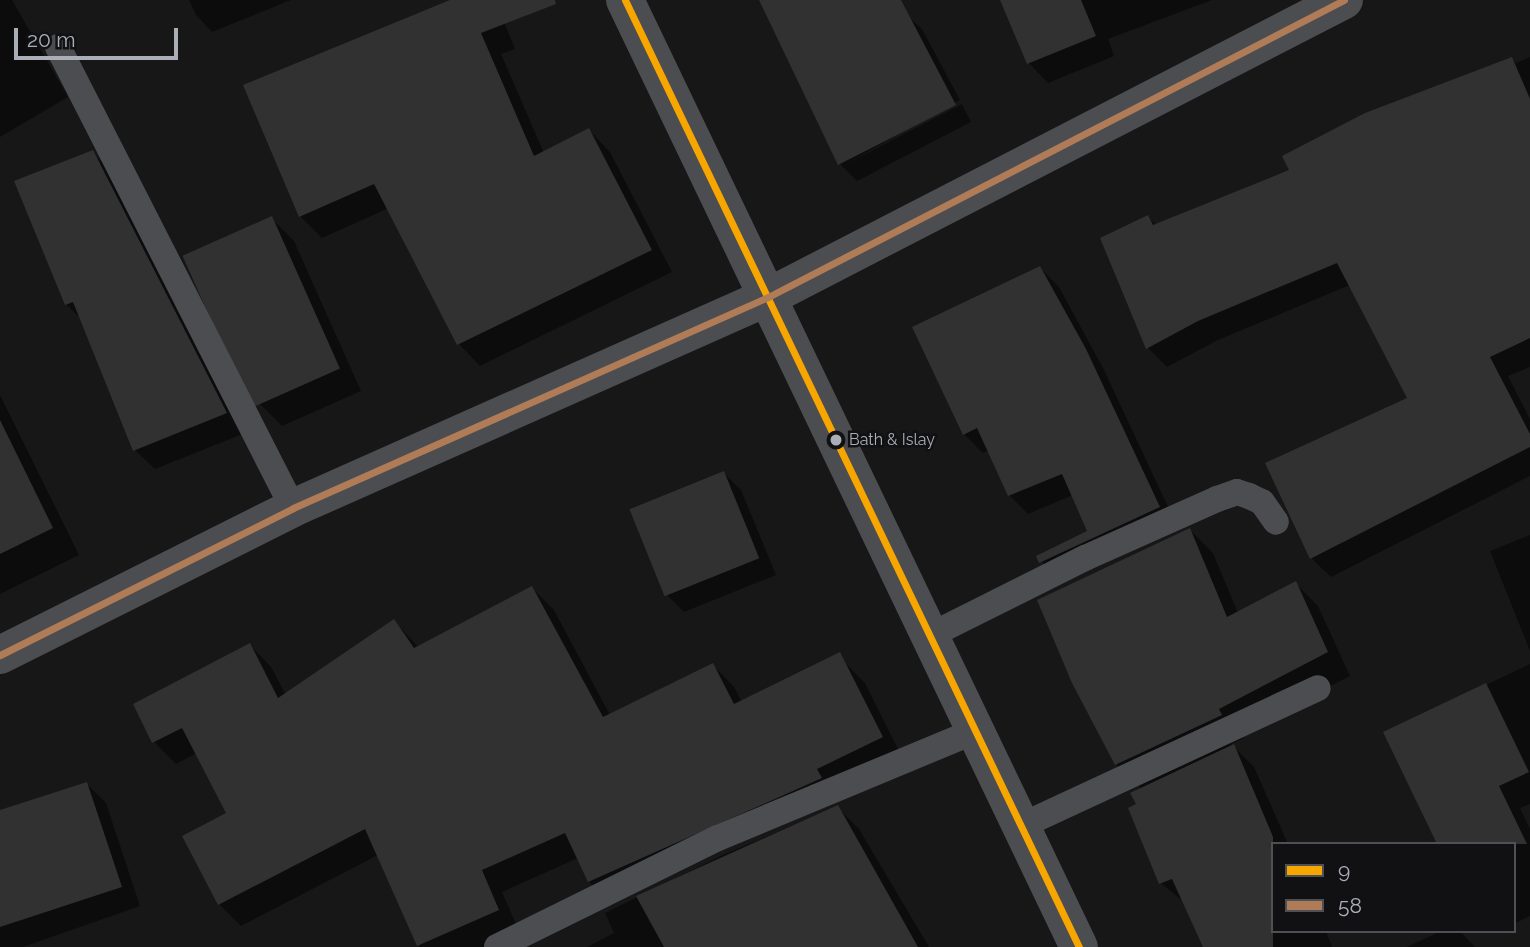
<!DOCTYPE html>
<style>
body{margin:0}
#map{position:relative;width:1530px;height:947px;overflow:hidden;background:#171717;font-family:Raleway,sans-serif}
div>[style]{position:absolute}
.shadow>*{inset:0;background:#0007}
.building>*{inset:0;background:#313132;transform-origin:0 0}
.service>*{height:26px;margin:-13px;padding:0 13px;transform-origin:13px;border-radius:13px;background:#4c4d50}
.minor>*{height:38px;margin:-19px;padding:0 19px;transform-origin:19px;border-radius:19px;background:#4c4d50}
.bus-1>*{height:7px;margin:-3.5px;padding:0 3.5px;transform-origin:3.5px;border-radius:3.5px;background:#f7a600}
.bus-2>*{height:7px;margin:-3.5px;padding:0 3.5px;transform-origin:3.5px;border-radius:3.5px;background:#b07c57}
.dots>*{width:19px;height:19px;translate:-50% -50%;box-sizing:border-box;border:4px solid #111113;border-radius:50%}
span{translate:-50% -50%;white-space:nowrap;text-align:center;line-height:1.15;-webkit-text-stroke:5px #111113;paint-order:stroke}
.bus-label{font-size:16px;color:#aaaeb6}
.left{translate:0 -50%;text-align:left}
.legend{position:absolute;left:1271px;top:842px;width:245px;height:91px;box-sizing:border-box;background:#111113;border:2px solid #4e5054;margin:0;padding:9px 12px;list-style:none;font-size:21px;color:#aaaeb6}
.legend li{display:flex;align-items:center;gap:14px;height:35px}
.legend b{width:35px;border:2px solid #4e5054}
.scale{position:absolute;left:14px;top:28px;width:164px;height:32px;box-sizing:border-box;border:4px solid #aaaeb6;border-top:0;padding-left:9px;font-size:21px;line-height:24px;white-space:nowrap;color:#aaaeb6;-webkit-text-stroke:5px #111113;paint-order:stroke}
</style>
<div id="map">
<div class="shadow">
<div style="clip-path:polygon(0 0,12px 0,68px 97px,0 137px)"></div>
<div style="clip-path:polygon(189px 0,291px 0,212px 32px,196px 15px)"></div>
<div style="clip-path:polygon(455px 0,489px 0,500px 12px,515px 49px,501px 54px,544px 153px,589px 130px,610px 152px,672px 272px,480px 366px,459px 344px,389px 208px,322px 238px,300px 216px)"></div>
<div style="clip-path:polygon(760px 0,890px 0,922px 29px,960px 100px,844px 165px,962px 104px,971px 122px,857px 181px,840px 164px)"></div>
<div style="clip-path:polygon(1002px 0,1212px 0,1108px 39px,1114px 56px,1048px 83px,1029px 63px)"></div>
<div style="clip-path:polygon(1530px 57px,1530px 367px,1508px 376px,1530px 419px,1530px 476px,1331px 577px,1311px 558px,1409px 399px,1350px 285px,1218px 340px,1167px 367px,1148px 348px,1148px 217px,1157px 226px,1292px 171px,1512px 59px,1516px 63px)"></div>
<div style="clip-path:polygon(92px 152px,112px 172px,245px 433px,155px 469px,135px 450px,82px 320px,66px 304px)"></div>
<div style="clip-path:polygon(271px 218px,294px 241px,361px 391px,282px 426px,259px 403px)"></div>
<div style="clip-path:polygon(1040px 268px,1059px 287px,1104px 370px,1177px 526px,1059px 581px,1038px 557px,1089px 531px,1073px 495px,1028px 514px,1009px 495px,989px 450px,983px 453px,964px 434px)"></div>
<div style="clip-path:polygon(0 395px,79px 555px,0 594px)"></div>
<div style="clip-path:polygon(724px 473px,741px 490px,776px 575px,684px 612px,667px 595px)"></div>
<div style="clip-path:polygon(1190px 530px,1213px 553px,1238px 613px,1295px 583px,1318px 606px,1350px 676px,1241px 732px,1244px 738px,1231px 744px,1254px 767px,1288px 844px,1273px 844px,1273px 931px,1326px 931px,1332px 947px,1205px 947px,1185px 903px,1161px 883px,1142px 789px,1116px 764px)"></div>
<div style="clip-path:polygon(1530px 535px,1530px 651px,1490px 551px)"></div>
<div style="clip-path:polygon(532px 588px,554px 610px,610px 715px,713px 665px,734px 687px,742px 702px,843px 661px,865px 683px,903px 759px,612px 905px,590px 883px,578px 858px,502px 892px,526px 947px,420px 947px,378px 855px,241px 926px,219px 904px,229px 814px,197px 753px,176px 764px,154px 742px,250px 645px,271px 667px,286px 695px,394px 621px,419px 648px)"></div>
<div style="clip-path:polygon(1530px 664px,1530px 804px,1520px 808px,1530px 829px,1530px 916px,1514px 924px,1514px 844px,1386px 732px)"></div>
<div style="clip-path:polygon(87px 784px,106px 803px,140px 906px,23px 947px,0 947px,0 812px)"></div>
<div style="clip-path:polygon(837px 807px,859px 829px,929px 947px,587px 947px,614px 933px,605px 913px,725px 854px)"></div>
<div style="clip-path:polygon(1441px 931px,1460px 931px,1475px 947px,1407px 947px)"></div>
</div>
<div class="building">
<div style="clip-path:polygon(450px 0,555px 0,556px 4px,481px 33px,534px 156px,589px 128px,652px 250px,457px 345px,374px 184px,299px 217px,243px 85px)"></div>
<div style="clip-path:polygon(759px 0,901px 0,956px 105px,838px 165px)"></div>
<div style="clip-path:polygon(1000px 0,1081px 0,1096px 36px,1027px 64px)"></div>
<div style="clip-path:polygon(1512px 57px,1530px 99px,1530px 338px,1490px 357px,1530px 434px,1530px 447px,1310px 559px,1265px 463px,1407px 398px,1337px 263px,1198px 321px,1146px 349px,1100px 238px,1148px 215px,1153px 225px,1289px 170px,1282px 156px,1365px 113px)"></div>
<div style="clip-path:polygon(93px 150px,227px 413px,133px 451px,73px 302px,65px 305px,14px 181px)"></div>
<div style="left:272px;top:216px;width:167px;height:98px;rotate:66deg"></div>
<div style="clip-path:polygon(1040px 266px,1086px 349px,1160px 507px,1039px 563px,1036px 556px,1087px 531px,1062px 474px,1008px 496px,977px 428px,963px 435px,912px 327px)"></div>
<div style="clip-path:polygon(0 420px,53px 528px,0 554px)"></div>
<div style="left:724px;top:471px;width:94px;height:102px;rotate:68deg"></div>
<div style="clip-path:polygon(1190px 528px,1227px 617px,1296px 581px,1328px 652px,1219px 709px,1222px 715px,1115px 765px,1072px 683px,1037px 600px)"></div>
<div style="clip-path:polygon(532px 586px,603px 717px,713px 663px,734px 704px,840px 652px,883px 737px,817px 769px,822px 778px,588px 882px,565px 833px,482px 870px,499px 910px,417px 946px,365px 829px,218px 905px,182px 836px,226px 813px,182px 728px,152px 743px,133px 704px,250px 643px,278px 698px,394px 619px,414px 648px)"></div>
<div style="clip-path:polygon(1486px 683px,1529px 772px,1499px 786px,1527px 844px,1437px 844px,1383px 732px)"></div>
<div style="clip-path:polygon(1234px 744px,1273px 837px,1273px 947px,1203px 947px,1172px 879px,1159px 884px,1128px 808px,1136px 804px,1130px 793px)"></div>
<div style="clip-path:polygon(87px 782px,122px 887px,0 927px,0 810px)"></div>
<div style="clip-path:polygon(838px 805px,918px 947px,664px 947px,636px 896px)"></div>
</div>
<div class="service">
<div style="left:58px;top:47px;width:517px;rotate:62.99deg"></div>
<div style="left:929px;top:636px;width:174px;rotate:-26.6deg"></div>
<div style="left:1085px;top:558px;width:145px;rotate:-24.1deg"></div>
<div style="left:1217px;top:499px;width:21px;rotate:-19deg"></div>
<div style="left:1237px;top:492px;width:13px;rotate:18deg"></div>
<div style="left:1249px;top:496px;width:14px;rotate:25deg"></div>
<div style="left:1262px;top:502px;width:24px;rotate:55deg"></div>
<div style="left:1021px;top:826px;width:327px;rotate:-24.9deg"></div>
<div style="left:497px;top:947px;width:246px;rotate:-26.3deg"></div>
<div style="left:718px;top:838px;width:278px;rotate:-22.6deg"></div>
</div>
<div class="minor">
<div style="left:625px;top:0;width:1050px;rotate:64.39deg"></div>
<div style="left:0;top:655px;width:328px;rotate:-26.6deg"></div>
<div style="left:293px;top:508px;width:520px;rotate:-23.95deg"></div>
<div style="left:768px;top:297px;width:648px;rotate:-27.28deg"></div>
</div>
<div class="bus-1">
<div style="left:625px;top:0;width:1050px;rotate:64.39deg"></div>
</div>
<div class="bus-2">
<div style="left:0;top:655px;width:328px;rotate:-26.6deg"></div>
<div style="left:293px;top:508px;width:520px;rotate:-23.95deg"></div>
<div style="left:768px;top:297px;width:648px;rotate:-27.28deg"></div>
</div>
<div class="dots">
<div style="left:836px;top:440px;background:#aaaeb6"></div>
</div>
<div class="bus-label">
<span class="left" style="left:849px;top:440px">Bath &amp; Islay</span>
</div>
<ul class="legend">
<li><b style="height:9px;background:#f7a600"></b>9</li>
<li><b style="height:9px;background:#b07c57"></b>58</li>
</ul>
<div class="scale">20 m</div>
</div>
